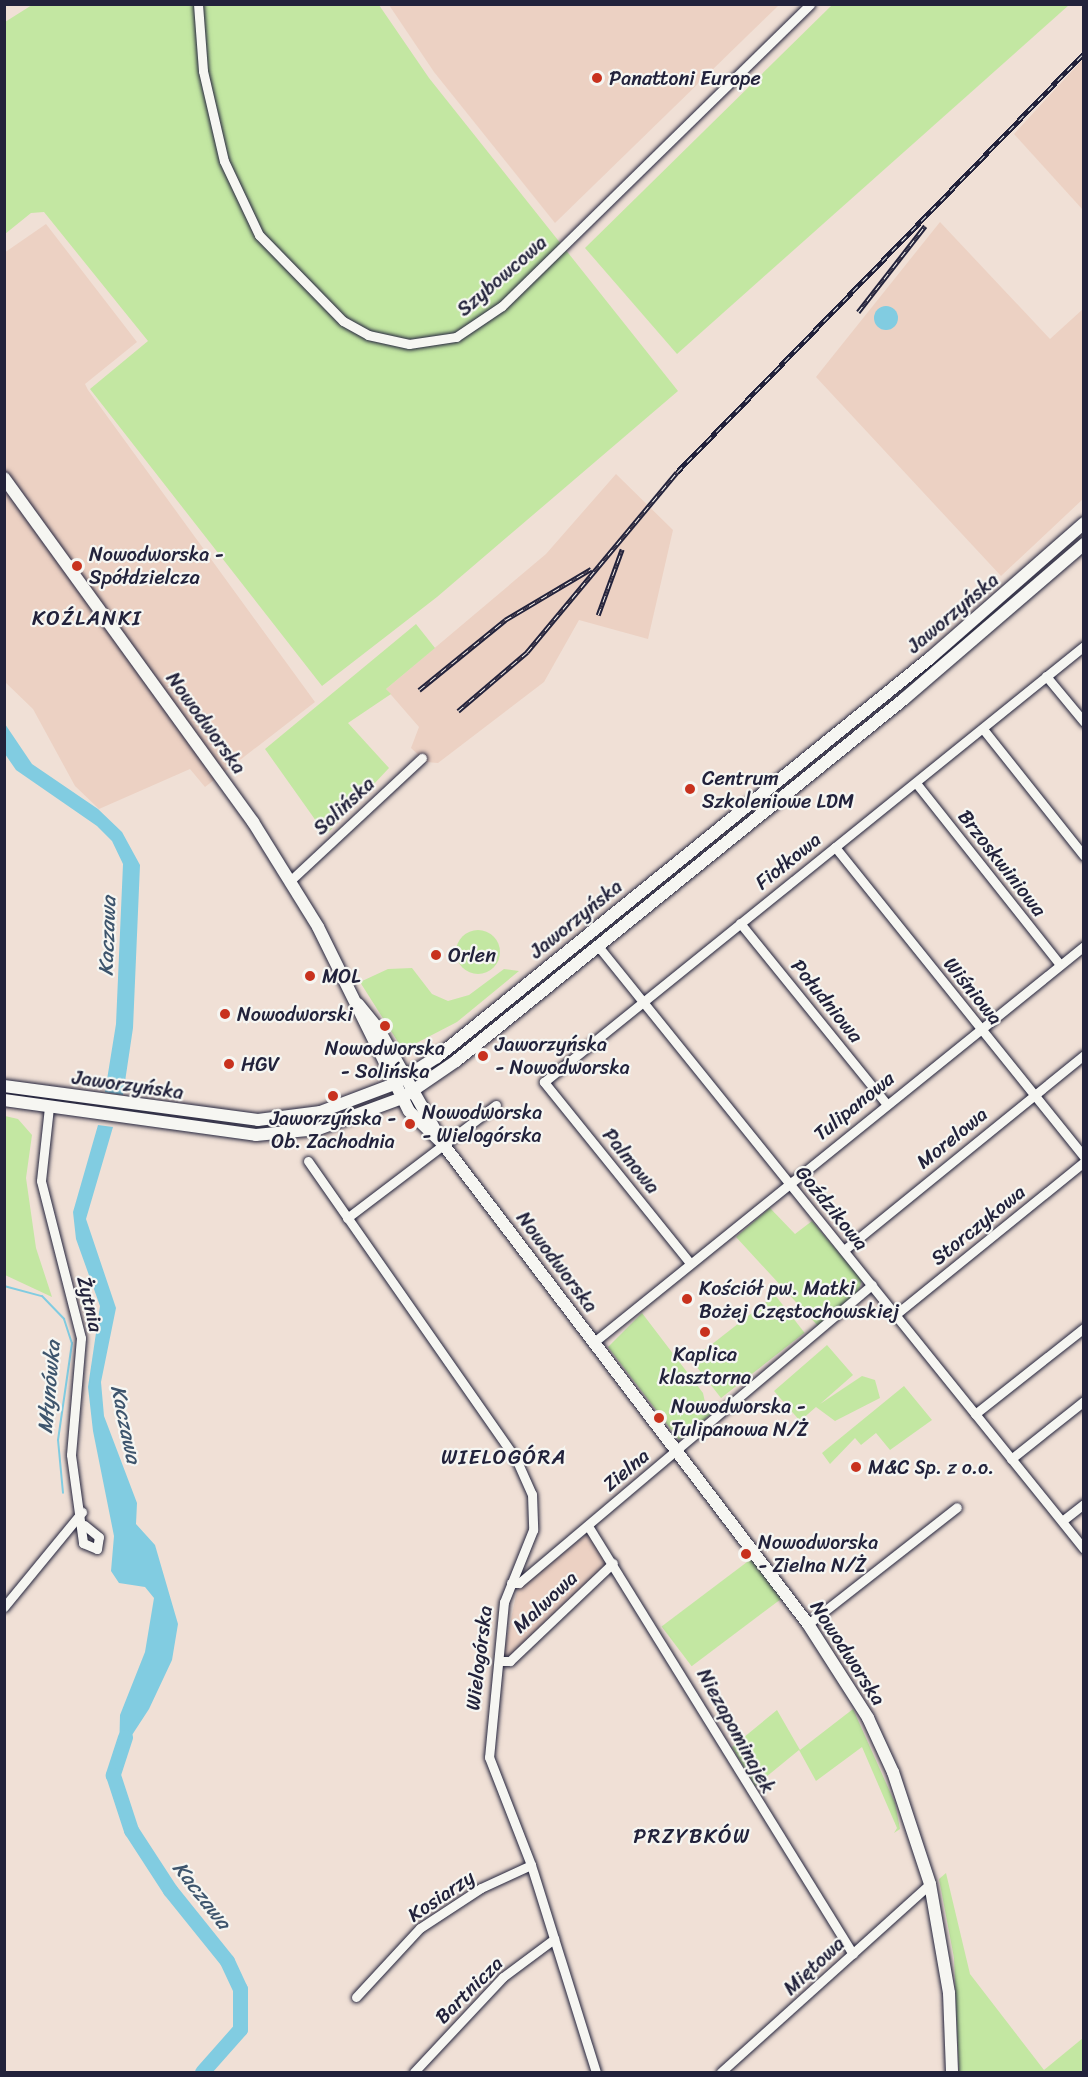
<!DOCTYPE html>
<meta charset="utf-8">
<style>
body{margin:0}
#map{position:relative;width:1088px;height:2077px;overflow:hidden;background:#f0e0d6;font-family:Sriracha,sans-serif}
div>[style]{position:absolute}
.built>*{inset:0;background:#ecd1c3}
.green>*{inset:0;background:#c3e7a2;transform-origin:0 0}
.round{border-radius:50%}
.water>*{inset:0;background:#81cce1}
.stream>*{height:2px;margin:-1px;padding:0 1px;transform-origin:1px;border-radius:1px;background:#81cce1}
.river>*{height:15px;margin:-7.5px;padding:0 7.5px;transform-origin:7.5px;border-radius:7.5px;background:#81cce1}
.roads{filter:drop-shadow(0 0 2px #22223b) drop-shadow(0 0 2px #22223b)}
.street>*{height:9px;margin:-4.5px;padding:0 4.5px;transform-origin:4.5px;border-radius:4.5px;background:#f6f6f2}
.secondary>*{height:12px;margin:-6px;padding:0 6px;transform-origin:6px;border-radius:6px;background:#f6f6f2}
.rail>*{height:4.5px;margin-top:-2.25px;transform-origin:0;background:repeating-linear-gradient(90deg,#f6f6f2 0 7px,#22223b 0 14px);box-sizing:border-box;border-block:2px solid #22223b}
.dots>*{width:16px;height:16px;translate:-50% -50%;box-sizing:border-box;border:3px solid #f6f6f2;border-radius:50%}
span{translate:-50% -50%;white-space:nowrap;text-align:center;line-height:1.15;-webkit-text-stroke:4.5px #f6f6f2;paint-order:stroke}
.poi-label{font-size:20px;color:#22223b}
.left{translate:0 -50%;text-align:left}
.street-label{font-size:20px;color:#22223b}
.neighbourhood-label{font-size:21px;color:#22223b;letter-spacing:1.5px}
.water-label{font-size:21px;color:#3e556d;font-style:italic}
.frame{position:absolute;inset:0;border:6px solid #22223b;pointer-events:none}
</style>
<div id="map">
<div class="built">
<div style="clip-path:polygon(389px 5px,779px 5px,555px 223px,434px 72px)"></div>
<div style="clip-path:polygon(1083px 59px,1083px 210px,1014px 134px)"></div>
<div style="clip-path:polygon(940px 222px,1050px 339px,1083px 309px,1083px 499px,1001px 576px,816px 377px)"></div>
<div style="clip-path:polygon(46px 224px,137px 342px,85px 384px,88px 390px,315px 702px,205px 787px,190px 769px,99px 809px,75px 786px,33px 709px,5px 682px,4px 253px)"></div>
<div style="clip-path:polygon(616px 474px,673px 530px,648px 639px,579px 620px,544px 682px,438px 763px,426px 762px,411px 748px,419px 727px,386px 689px,546px 554px)"></div>
<div style="clip-path:polygon(588px 1533px,609px 1562px,510px 1656px,503px 1656px,517px 1591px)"></div>
</div>
<div class="green">
<div style="clip-path:polygon(32px 5px,379px 5px,429px 78px,678px 391px,437px 597px,322px 686px,90px 389px,148px 341px,44px 212px,31px 213px,5px 234px,5px 22px)"></div>
<div style="clip-path:polygon(832px 5px,1069px 5px,677px 354px,585px 248px)"></div>
<div style="clip-path:polygon(416px 624px,435px 648px,386px 689px,391px 694px,348px 723px,389px 768px,326px 835px,265px 749px)"></div>
<div class="round" style="left:456px;top:930px;width:44px;height:44px"></div>
<div style="clip-path:polygon(412px 968px,432px 994px,448px 1001px,469px 995px,504px 969px,519px 971px,457px 1022px,403px 1050px,360px 982px,388px 969px)"></div>
<div style="clip-path:polygon(5px 1116px,18px 1119px,32px 1135px,26px 1178px,36px 1248px,52px 1297px,5px 1275px)"></div>
<div style="clip-path:polygon(770px 1208px,795px 1234px,812px 1221px,862px 1280px,859px 1290px,818px 1326px,736px 1237px)"></div>
<div style="left:775px;top:1295px;width:48px;height:106px;rotate:52deg"></div>
<div style="clip-path:polygon(642px 1313px,703px 1393px,706px 1407px,715px 1411px,679px 1440px,608px 1347px)"></div>
<div style="clip-path:polygon(827px 1345px,853px 1375px,820px 1404px,862px 1376px,875px 1380px,880px 1398px,835px 1421px,816px 1407px,800px 1421px,774px 1391px)"></div>
<div style="clip-path:polygon(904px 1386px,932px 1420px,890px 1450px,876px 1433px,861px 1445px,855px 1438px,830px 1464px,822px 1453px)"></div>
<div style="left:751px;top:1559px;width:50px;height:112px;rotate:53deg"></div>
<div style="clip-path:polygon(853px 1709px,895px 1803px,900px 1829px,894px 1833px,897px 1828px,862px 1747px,816px 1781px,799px 1750px,755px 1786px,732px 1747px,777px 1710px,800px 1750px)"></div>
<div style="clip-path:polygon(946px 1873px,970px 1974px,1044px 2070px,1083px 2038px,1083px 2072px,959px 2072px,954px 1958px,939px 1879px)"></div>
</div>
<div class="water">
<div class="round" style="left:874px;top:306px;width:24px;height:24px"></div>
<div style="clip-path:polygon(5px 724px,32px 764px,98px 809px,122px 832px,140px 865px,133px 1028px,123px 1095px,105px 1092px,116px 1024px,123px 864px,112px 841px,97px 826px,16px 770px,5px 754px)"></div>
<div style="clip-path:polygon(98px 1125px,113px 1127px,86px 1219px,116px 1308px,101px 1382px,104px 1416px,137px 1503px,136px 1524px,155px 1545px,178px 1624px,172px 1660px,149px 1709px,119px 1755px,120px 1715px,145px 1652px,154px 1598px,145px 1587px,119px 1583px,111px 1571px,114px 1536px,93px 1431px,88px 1387px,100px 1306px,76px 1239px,73px 1212px)"></div>
</div>
<div class="stream">
<div style="left:4px;top:1286px;width:39px;rotate:15deg"></div>
<div style="left:42px;top:1296px;width:32px;rotate:46deg"></div>
<div style="left:64px;top:1319px;width:25px;rotate:72deg"></div>
<div style="left:72px;top:1343px;width:98px;rotate:98.2deg"></div>
<div style="left:58px;top:1440px;width:53px;rotate:84.6deg"></div>
</div>
<div class="river">
<div style="left:125px;top:1737px;width:40px;rotate:108deg"></div>
<div style="left:113px;top:1775px;width:58px;rotate:71.9deg"></div>
<div style="left:131px;top:1830px;width:72px;rotate:57deg"></div>
<div style="left:170px;top:1890px;width:91px;rotate:51.2deg"></div>
<div style="left:227px;top:1961px;width:31px;rotate:65deg"></div>
<div style="left:240px;top:1989px;width:40px;rotate:90deg"></div>
<div style="left:240px;top:2029px;width:57px;rotate:131.5deg"></div>
</div>
<div class="roads">
<div class="street">
<div style="left:198px;top:4px;width:67px;rotate:85.7deg"></div>
<div style="left:203px;top:71px;width:92px;rotate:76.9deg"></div>
<div style="left:224px;top:161px;width:82px;rotate:64.7deg"></div>
<div style="left:259px;top:235px;width:120px;rotate:45.7deg"></div>
<div style="left:343px;top:321px;width:29px;rotate:29deg"></div>
<div style="left:368px;top:335px;width:42px;rotate:12.4deg"></div>
<div style="left:409px;top:344px;width:48px;rotate:-8.5deg"></div>
<div style="left:456px;top:337px;width:55px;rotate:-34deg"></div>
<div style="left:502px;top:306px;width:431px;rotate:-44.4deg"></div>
<div style="left:1046px;top:676px;width:60px;rotate:50.4deg"></div>
<div style="left:983px;top:729px;width:162px;rotate:51.5deg"></div>
<div style="left:916px;top:783px;width:232px;rotate:51.6deg"></div>
<div style="left:835px;top:847px;width:398px;rotate:51.2deg"></div>
<div style="left:291px;top:880px;width:179px;rotate:-43deg"></div>
<div style="left:740px;top:923px;width:230px;rotate:51deg"></div>
<div style="left:598px;top:946px;width:774px;rotate:51.13deg"></div>
<div style="left:49px;top:1107px;width:74px;rotate:96.2deg"></div>
<div style="left:41px;top:1181px;width:162px;rotate:75.7deg"></div>
<div style="left:81px;top:1338px;width:117px;rotate:94.9deg"></div>
<div style="left:71px;top:1455px;width:89px;rotate:82.2deg"></div>
<div style="left:83px;top:1543px;width:15px;rotate:23deg"></div>
<div style="left:97px;top:1549px;width:12px;rotate:-81deg"></div>
<div style="left:99px;top:1537px;width:19px;rotate:-141deg"></div>
<div style="left:308px;top:1161px;width:366px;rotate:55.1deg"></div>
<div style="left:517px;top:1461px;width:36px;rotate:66deg"></div>
<div style="left:532px;top:1494px;width:36px;rotate:88deg"></div>
<div style="left:533px;top:1530px;width:78px;rotate:111.9deg"></div>
<div style="left:504px;top:1602px;width:156px;rotate:95.5deg"></div>
<div style="left:489px;top:1757px;width:116px;rotate:68.7deg"></div>
<div style="left:531px;top:1865px;width:217px;rotate:72.6deg"></div>
<div style="left:347px;top:1218px;width:187px;rotate:-37.2deg"></div>
<div style="left:844px;top:1250px;width:309px;rotate:-39.1deg"></div>
<div style="left:690px;top:1263px;width:233px;rotate:-128.9deg"></div>
<div style="left:544px;top:1082px;width:694px;rotate:-38.92deg"></div>
<div style="left:895px;top:1315px;width:243px;rotate:-39deg"></div>
<div style="left:594px;top:1342px;width:630px;rotate:-38.94deg"></div>
<div style="left:975px;top:1414px;width:139px;rotate:-38.3deg"></div>
<div style="left:1011px;top:1459px;width:93px;rotate:-38.5deg"></div>
<div style="left:1062px;top:1521px;width:28px;rotate:-38deg"></div>
<div style="left:588px;top:1526px;width:503px;rotate:58.24deg"></div>
<div style="left:511px;top:1583px;width:8px"></div>
<div style="left:519px;top:1583px;width:462px;rotate:-40.2deg"></div>
<div style="left:4px;top:1607px;width:123px;rotate:-50.6deg"></div>
<div style="left:808px;top:1624px;width:189px;rotate:-38.1deg"></div>
<div style="left:500px;top:1661px;width:10px"></div>
<div style="left:510px;top:1661px;width:142px;rotate:-43.6deg"></div>
<div style="left:356px;top:1997px;width:94px;rotate:-47.2deg"></div>
<div style="left:420px;top:1928px;width:73px;rotate:-33.3deg"></div>
<div style="left:481px;top:1888px;width:55px;rotate:-24.7deg"></div>
<div style="left:414px;top:2072px;width:130px;rotate:-46.9deg"></div>
<div style="left:503px;top:1977px;width:64px;rotate:-36.7deg"></div>
<div style="left:721px;top:2072px;width:281px;rotate:-42deg"></div>
</div>
<div class="secondary">
<div style="left:4px;top:478px;width:425px;rotate:54.1deg"></div>
<div style="left:253px;top:822px;width:123px;rotate:58.2deg"></div>
<div style="left:318px;top:927px;width:205px;rotate:63.7deg"></div>
<div style="left:409px;top:1111px;width:47px;rotate:44.1deg"></div>
<div style="left:358px;top:1004px;width:33px;rotate:51deg"></div>
<div style="left:379px;top:1030px;width:131px;rotate:60.7deg"></div>
<div style="left:443px;top:1144px;width:603px;rotate:52.75deg"></div>
<div style="left:808px;top:1624px;width:112px;rotate:57.4deg"></div>
<div style="left:868px;top:1718px;width:60px;rotate:65.2deg"></div>
<div style="left:893px;top:1772px;width:118px;rotate:71.7deg"></div>
<div style="left:930px;top:1884px;width:111px;rotate:80.1deg"></div>
<div style="left:949px;top:1993px;width:79px;rotate:87.8deg"></div>
<div style="left:4px;top:1086px;width:256px;rotate:7.6deg"></div>
<div style="left:258px;top:1120px;width:63px;rotate:-7.4deg"></div>
<div style="left:320px;top:1112px;width:79px;rotate:-20.7deg"></div>
<div style="left:394px;top:1084px;width:51px;rotate:-32.1deg"></div>
<div style="left:437px;top:1057px;width:634px;rotate:-38.98deg"></div>
<div style="left:930px;top:658px;width:205px;rotate:-41.2deg"></div>
<div style="left:4px;top:1100px;width:254px;rotate:7.9deg"></div>
<div style="left:256px;top:1135px;width:62px;rotate:-5.5deg"></div>
<div style="left:318px;top:1129px;width:90px;rotate:-20.3deg"></div>
<div style="left:402px;top:1098px;width:65px;rotate:-34.4deg"></div>
<div style="left:456px;top:1061px;width:576px;rotate:-38.94deg"></div>
<div style="left:904px;top:699px;width:238px;rotate:-40.7deg"></div>
</div>
</div>
<div class="rail">
<div style="left:858px;top:312px;width:109px;rotate:-52.1deg"></div>
<div style="left:598px;top:615px;width:70px;rotate:-70deg"></div>
<div style="left:419px;top:690px;width:111px;rotate:-39.1deg"></div>
<div style="left:505px;top:620px;width:100px;rotate:-30.7deg"></div>
<div style="left:458px;top:711px;width:91px;rotate:-40.5deg"></div>
<div style="left:527px;top:652px;width:234px;rotate:-50.2deg"></div>
<div style="left:677px;top:472px;width:584px;rotate:-45.83deg"></div>
</div>
<div class="dots">
<div style="left:597px;top:78px;background:#c8321e"></div>
<div style="left:77px;top:566px;background:#c8321e"></div>
<div style="left:690px;top:789px;background:#c8321e"></div>
<div style="left:436px;top:955px;background:#c8321e"></div>
<div style="left:310px;top:976px;background:#c8321e"></div>
<div style="left:225px;top:1014px;background:#c8321e"></div>
<div style="left:385px;top:1026px;background:#c8321e"></div>
<div style="left:483px;top:1056px;background:#c8321e"></div>
<div style="left:229px;top:1064px;background:#c8321e"></div>
<div style="left:333px;top:1096px;background:#c8321e"></div>
<div style="left:410px;top:1124px;background:#c8321e"></div>
<div style="left:687px;top:1299px;background:#c8321e"></div>
<div style="left:705px;top:1332px;background:#c8321e"></div>
<div style="left:659px;top:1418px;background:#c8321e"></div>
<div style="left:856px;top:1467px;background:#c8321e"></div>
<div style="left:746px;top:1554px;background:#c8321e"></div>
</div>
<div class="poi-label">
<span class="left" style="left:609px;top:78px">Panattoni Europe</span>
<span class="left" style="left:89px;top:566px">Nowodworska -<br>Spółdzielcza</span>
<span class="left" style="left:702px;top:790px">Centrum<br>Szkoleniowe LDM</span>
<span class="left" style="left:448px;top:955px">Orlen</span>
<span class="left" style="left:322px;top:976px">MOL</span>
<span class="left" style="left:237px;top:1014px">Nowodworski</span>
<span class="left" style="left:495px;top:1056px">Jaworzyńska<br>- Nowodworska</span>
<span style="left:385px;top:1060px">Nowodworska<br>- Solińska</span>
<span class="left" style="left:241px;top:1064px">HGV</span>
<span class="left" style="left:422px;top:1124px">Nowodworska<br>- Wielogórska</span>
<span style="left:333px;top:1130px">Jaworzyńska -<br>Ob. Zachodnia</span>
<span class="left" style="left:699px;top:1300px">Kościół pw. Matki<br>Bożej Częstochowskiej</span>
<span style="left:705px;top:1366px">Kaplica<br>klasztorna</span>
<span class="left" style="left:671px;top:1418px">Nowodworska -<br>Tulipanowa N/Ż</span>
<span class="left" style="left:868px;top:1467px">M&amp;C Sp. z o.o.</span>
<span class="left" style="left:758px;top:1554px">Nowodworska<br>- Zielna N/Ż</span>
</div>
<div class="street-label">
<span style="left:502px;top:276px;rotate:-41deg">Szybowcowa</span>
<span style="left:953px;top:613px;rotate:-40deg">Jaworzyńska</span>
<span style="left:206px;top:723px;rotate:54deg">Nowodworska</span>
<span style="left:344px;top:806px;rotate:-43deg">Solińska</span>
<span style="left:788px;top:861px;rotate:-39deg">Fiołkowa</span>
<span style="left:1002px;top:863px;rotate:52deg">Brzoskwiniowa</span>
<span style="left:576px;top:919px;rotate:-39deg">Jaworzyńska</span>
<span style="left:973px;top:991px;rotate:51deg">Wiśniowa</span>
<span style="left:827px;top:1001px;rotate:51deg">Południowa</span>
<span style="left:128px;top:1085px;rotate:8deg">Jaworzyńska</span>
<span style="left:854px;top:1106px;rotate:-39deg">Tulipanowa</span>
<span style="left:952px;top:1138px;rotate:-39deg">Morelowa</span>
<span style="left:631px;top:1161px;rotate:51deg">Palmowa</span>
<span style="left:832px;top:1208px;rotate:51deg">Goździkowa</span>
<span style="left:978px;top:1225px;rotate:-39deg">Storczykowa</span>
<span style="left:557px;top:1262px;rotate:53deg">Nowodworska</span>
<span style="left:90px;top:1304px;rotate:77deg">Żytnia</span>
<span style="left:626px;top:1470px;rotate:-40deg">Zielna</span>
<span style="left:545px;top:1602px;rotate:-43deg">Malwowa</span>
<span style="left:848px;top:1653px;rotate:57deg">Nowodworska</span>
<span style="left:479px;top:1658px;rotate:-83deg">Wielogórska</span>
<span style="left:736px;top:1731px;rotate:61deg">Niezapominajek</span>
<span style="left:441px;top:1896px;rotate:-34deg">Kosiarzy</span>
<span style="left:814px;top:1966px;rotate:-43deg">Miętowa</span>
<span style="left:469px;top:1990px;rotate:-45deg">Bartnicza</span>
</div>
<div class="neighbourhood-label">
<span style="left:87px;top:618px">KOŹLANKI</span>
<span style="left:504px;top:1457px">WIELOGÓRA</span>
<span style="left:692px;top:1836px">PRZYBKÓW</span>
</div>
<div class="water-label">
<span style="left:107px;top:936px;rotate:-88deg">Kaczawa</span>
<span style="left:49px;top:1387px;rotate:-85deg">Młynówka</span>
<span style="left:126px;top:1424px;rotate:78deg">Kaczawa</span>
<span style="left:202px;top:1895px;rotate:52deg">Kaczawa</span>
</div>
<div class="frame"></div>
</div>
